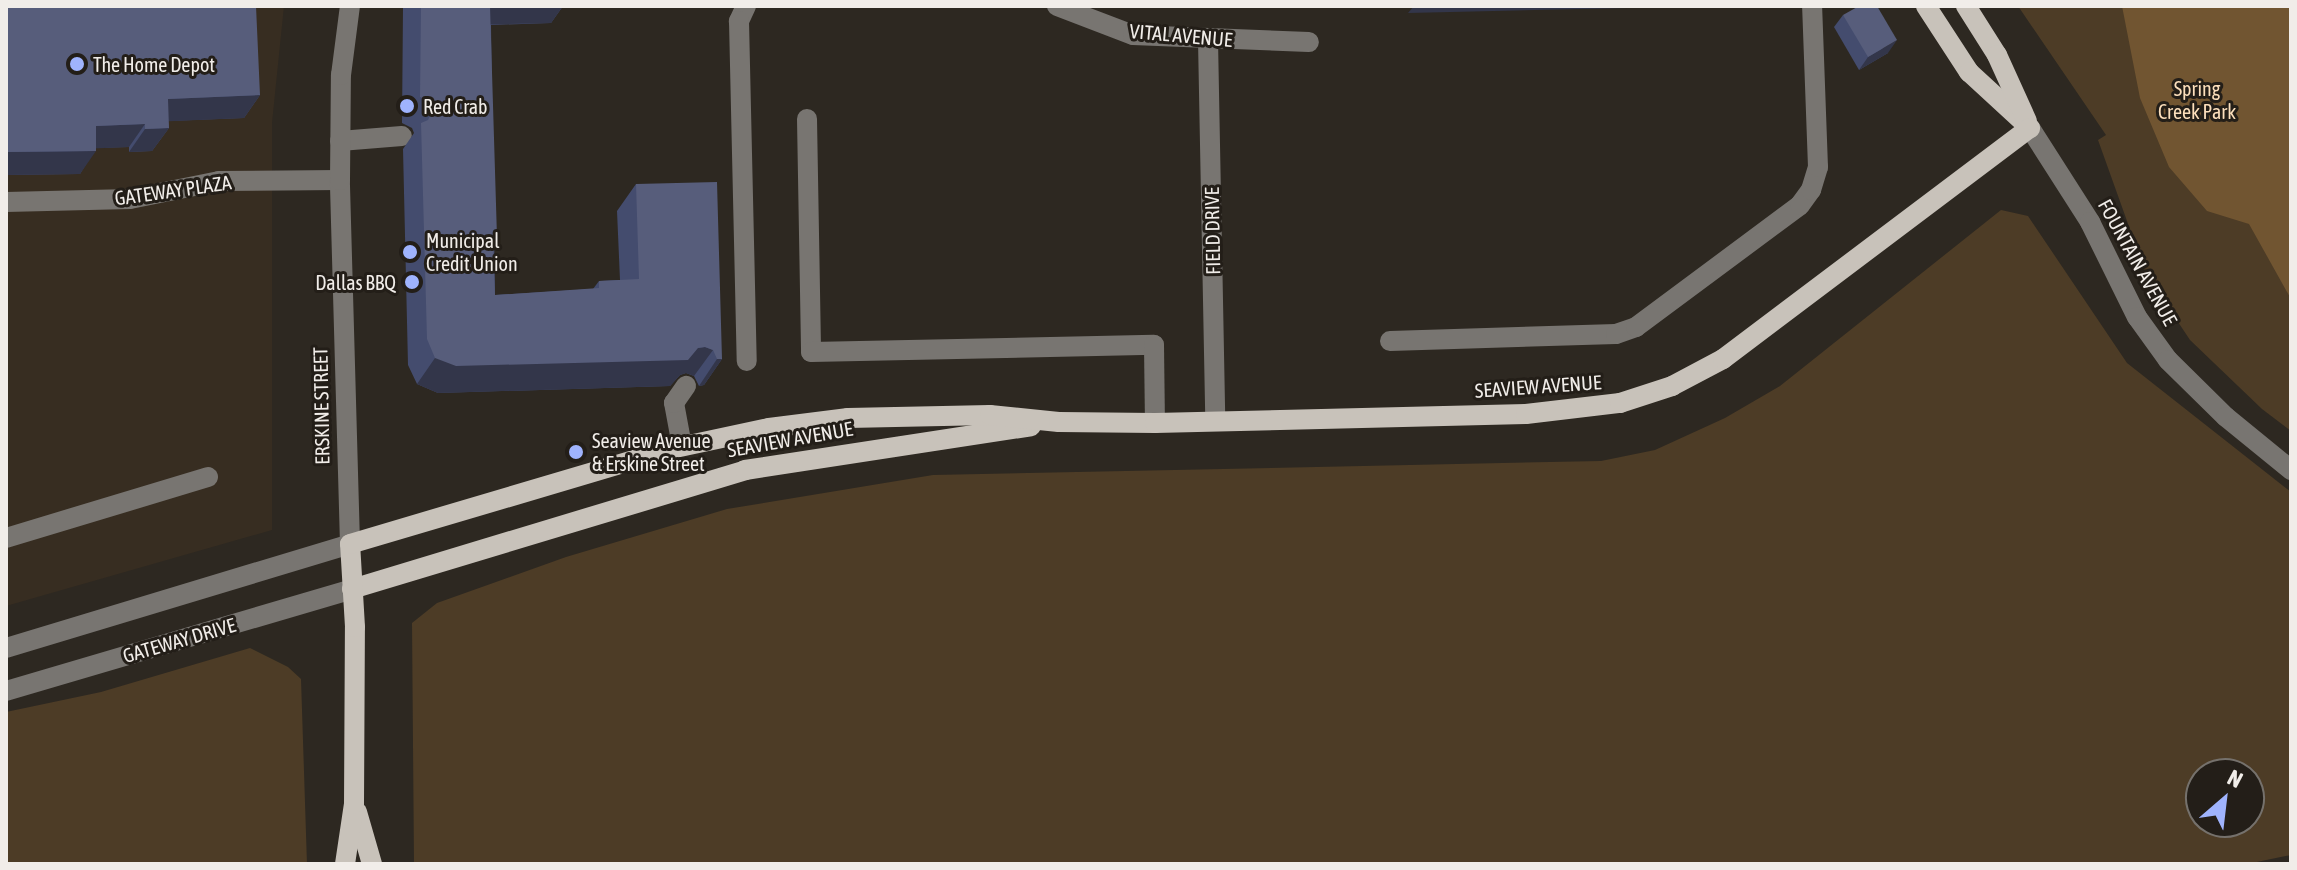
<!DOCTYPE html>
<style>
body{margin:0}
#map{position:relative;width:2297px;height:870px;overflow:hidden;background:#2d2821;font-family:"Asap Condensed",sans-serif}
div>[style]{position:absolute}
.built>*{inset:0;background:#372d21}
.green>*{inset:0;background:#4d3c26}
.water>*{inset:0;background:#715531}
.minor>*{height:20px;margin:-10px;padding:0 10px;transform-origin:10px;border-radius:10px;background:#787571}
.major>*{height:20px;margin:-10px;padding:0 10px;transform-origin:10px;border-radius:10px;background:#c8c2ba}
.wall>*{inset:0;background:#444c6e}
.shaded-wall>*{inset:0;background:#33364a}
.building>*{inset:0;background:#575d7b}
.dots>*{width:22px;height:22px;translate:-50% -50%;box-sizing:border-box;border:4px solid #231e18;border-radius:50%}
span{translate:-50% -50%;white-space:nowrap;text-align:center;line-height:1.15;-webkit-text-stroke:6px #231e18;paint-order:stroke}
.street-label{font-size:20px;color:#f1ede9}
.poi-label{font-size:20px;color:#f1ede9}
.left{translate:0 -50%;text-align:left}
.right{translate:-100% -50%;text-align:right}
.park-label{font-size:20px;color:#fcdfbc}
.frame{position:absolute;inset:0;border:8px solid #f1ede9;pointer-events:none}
.north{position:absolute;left:2185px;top:758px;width:80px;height:80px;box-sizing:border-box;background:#231e18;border:2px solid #75716c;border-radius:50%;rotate:28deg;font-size:22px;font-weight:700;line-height:32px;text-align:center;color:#f1ede9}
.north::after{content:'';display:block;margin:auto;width:28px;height:36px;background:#9fb3fd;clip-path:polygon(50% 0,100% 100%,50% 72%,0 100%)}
</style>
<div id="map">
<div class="built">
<div style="clip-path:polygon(6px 6px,284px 6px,272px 123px,272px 530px,6px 606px)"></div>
</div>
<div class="green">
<div style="clip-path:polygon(2018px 6px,2291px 6px,2291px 431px,2262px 409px,2190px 340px,2146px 274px,2098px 140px,2106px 135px)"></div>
<div style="clip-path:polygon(evenodd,2001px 210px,2028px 216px,2127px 363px,2291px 492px,2291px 855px,2247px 864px,414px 864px,412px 623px,437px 603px,566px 557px,727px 509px,933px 475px,1601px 461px,1655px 450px,1725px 418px,1780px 386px,2001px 210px,2249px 774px,2249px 822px,2201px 822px,2201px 774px,2249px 774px)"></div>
<div style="clip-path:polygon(250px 648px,288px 667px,301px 679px,307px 864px,6px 864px,6px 712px,101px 692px)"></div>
</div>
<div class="water">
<div style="clip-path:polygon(2122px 6px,2291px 6px,2291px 299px,2249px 224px,2207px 211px,2169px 167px,2140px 98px)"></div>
</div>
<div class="minor">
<div style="left:746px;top:6px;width:17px;rotate:115deg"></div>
<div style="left:739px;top:21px;width:340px;rotate:88.7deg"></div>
<div style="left:1057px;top:6px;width:81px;rotate:20.9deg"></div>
<div style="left:1133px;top:35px;width:176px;rotate:2.3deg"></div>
<div style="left:1208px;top:40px;width:381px;rotate:88.9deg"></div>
<div style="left:807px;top:119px;width:233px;rotate:89deg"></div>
<div style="left:811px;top:352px;width:343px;rotate:-1.2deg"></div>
<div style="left:1154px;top:345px;width:78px;rotate:89.3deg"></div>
<div style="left:2030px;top:128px;width:112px;rotate:57.4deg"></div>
<div style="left:2090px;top:222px;width:106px;rotate:63.7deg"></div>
<div style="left:2137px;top:317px;width:53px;rotate:54.2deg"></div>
<div style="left:2168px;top:360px;width:81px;rotate:44.5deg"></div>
<div style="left:2226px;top:417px;width:84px;rotate:39.2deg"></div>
<div style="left:340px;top:141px;width:62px;rotate:-4.6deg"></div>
<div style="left:6px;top:202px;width:124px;rotate:-1.4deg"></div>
<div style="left:130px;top:199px;width:91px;rotate:-11.4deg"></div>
<div style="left:219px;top:181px;width:121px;rotate:-0.5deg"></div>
<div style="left:1390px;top:341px;width:226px;rotate:-1.8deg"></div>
<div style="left:1616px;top:334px;width:21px;rotate:-19deg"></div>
<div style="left:1636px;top:327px;width:204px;rotate:-36.6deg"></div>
<div style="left:1800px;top:205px;width:19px;rotate:-54deg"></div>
<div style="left:1811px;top:190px;width:24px;rotate:-73deg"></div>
<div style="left:1818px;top:167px;width:161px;rotate:-92.1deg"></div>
<div style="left:682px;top:446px;width:44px;rotate:-100.5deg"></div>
<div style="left:674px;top:403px;width:21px;rotate:-55deg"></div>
<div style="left:6px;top:538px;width:211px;rotate:-16.8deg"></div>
<div style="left:6px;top:648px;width:359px;rotate:-16.8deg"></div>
<div style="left:350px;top:544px;width:364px;rotate:-91.6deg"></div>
<div style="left:340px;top:180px;width:105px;rotate:-89.5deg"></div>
<div style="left:341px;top:75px;width:70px;rotate:-82.6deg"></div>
<div style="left:6px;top:691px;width:361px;rotate:-16.4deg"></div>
</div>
<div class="major">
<div style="left:1926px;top:6px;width:79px;rotate:56.9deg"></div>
<div style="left:1969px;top:72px;width:83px;rotate:42.6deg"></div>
<div style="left:1966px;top:6px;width:58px;rotate:57.7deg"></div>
<div style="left:1997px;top:55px;width:72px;rotate:65.6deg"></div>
<div style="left:352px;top:589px;width:411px;rotate:-16.8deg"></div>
<div style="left:745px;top:470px;width:289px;rotate:-8.7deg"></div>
<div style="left:357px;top:812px;width:54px;rotate:73.9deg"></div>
<div style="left:345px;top:864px;width:61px;rotate:-81.5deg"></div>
<div style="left:354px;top:804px;width:177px;rotate:-89.7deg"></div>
<div style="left:355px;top:627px;width:83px;rotate:-93.4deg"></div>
<div style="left:350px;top:544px;width:339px;rotate:-16.5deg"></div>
<div style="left:675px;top:448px;width:96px;rotate:-12deg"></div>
<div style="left:769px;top:428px;width:80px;rotate:-7.2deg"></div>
<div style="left:848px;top:418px;width:142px;rotate:-1.2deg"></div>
<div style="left:990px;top:415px;width:69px;rotate:5.8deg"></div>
<div style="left:1059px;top:422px;width:96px;rotate:0.6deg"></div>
<div style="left:1155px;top:423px;width:371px;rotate:-1.4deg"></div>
<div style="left:1526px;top:414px;width:95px;rotate:-6.7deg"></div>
<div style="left:1620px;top:403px;width:55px;rotate:-18.1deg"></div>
<div style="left:1672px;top:386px;width:58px;rotate:-27.9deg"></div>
<div style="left:1723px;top:359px;width:384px;rotate:-37deg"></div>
</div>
<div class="wall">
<div style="clip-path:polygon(6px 6px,260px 95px,244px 118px,168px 121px,169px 128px,152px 151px,129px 152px,129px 147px,96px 148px,80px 174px,6px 175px)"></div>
<div style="clip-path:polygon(403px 6px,563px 6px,551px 23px,491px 25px,495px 295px,593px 289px,599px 281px,620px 280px,617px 211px,636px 184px,722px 359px,704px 385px,699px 386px,694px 376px,686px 373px,680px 375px,670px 386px,438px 393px,417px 384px,408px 365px,403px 149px,414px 133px,412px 128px,402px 123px)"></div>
<div style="clip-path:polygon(1843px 15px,1888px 53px,1859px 70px,1834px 27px)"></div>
</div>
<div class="shaded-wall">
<div style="clip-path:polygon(485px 6px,563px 6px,551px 23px,471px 25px)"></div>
<div style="clip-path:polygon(1414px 6px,1629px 6px,1628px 8px,1408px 13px)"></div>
<div style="clip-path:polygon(1897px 40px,1888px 53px,1859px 70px,1868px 57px)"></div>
<div style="clip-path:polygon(260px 95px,244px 118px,152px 122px,168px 99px)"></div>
<div style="clip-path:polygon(145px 124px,129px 147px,80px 149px,96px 126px)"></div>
<div style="clip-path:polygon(169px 128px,152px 151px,129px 152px,145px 129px)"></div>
<div style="clip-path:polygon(96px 151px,80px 174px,6px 175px,6px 152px)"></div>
<div style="clip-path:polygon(705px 347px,713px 350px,694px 376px,686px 373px,680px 375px,670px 386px,438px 393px,417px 384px,435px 358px,698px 348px)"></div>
<div style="clip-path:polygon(717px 359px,722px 359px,704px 385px,699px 386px)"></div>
</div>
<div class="building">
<div style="clip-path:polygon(6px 6px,256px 6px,260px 95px,168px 99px,169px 128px,145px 129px,145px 124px,96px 126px,96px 151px,6px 152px)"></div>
<div style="clip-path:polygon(421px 6px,490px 6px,497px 237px,493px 237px,495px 295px,599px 288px,599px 281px,639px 279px,636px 184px,717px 182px,722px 359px,717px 359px,713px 350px,705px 347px,698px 348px,688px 360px,456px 366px,435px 358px,427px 339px,421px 123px,428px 120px,433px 109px,431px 102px,420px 97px)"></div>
<div style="clip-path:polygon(1859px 6px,1877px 6px,1897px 40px,1868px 57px,1843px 15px)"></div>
</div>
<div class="dots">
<div style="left:77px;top:64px;background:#9fb3fd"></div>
<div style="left:407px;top:106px;background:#9fb3fd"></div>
<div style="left:410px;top:252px;background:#9fb3fd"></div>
<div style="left:412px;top:282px;background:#9fb3fd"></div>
<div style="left:576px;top:452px;background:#9fb3fd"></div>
</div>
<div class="street-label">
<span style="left:1181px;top:35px;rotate:5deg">VITAL AVENUE</span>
<span style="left:173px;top:190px;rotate:-8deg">GATEWAY PLAZA</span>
<span style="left:1212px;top:231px;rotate:-91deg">FIELD DRIVE</span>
<span style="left:2138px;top:262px;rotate:61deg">FOUNTAIN AVENUE</span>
<span style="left:1538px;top:386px;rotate:-4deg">SEAVIEW AVENUE</span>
<span style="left:321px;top:406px;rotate:-91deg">ERSKINE STREET</span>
<span style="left:790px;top:439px;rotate:-10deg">SEAVIEW AVENUE</span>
<span style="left:179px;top:640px;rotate:-16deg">GATEWAY DRIVE</span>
</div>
<div class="poi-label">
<span class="left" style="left:93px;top:64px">The Home Depot</span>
<span class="left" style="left:423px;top:106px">Red Crab</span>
<span class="left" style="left:426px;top:252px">Municipal<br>Credit Union</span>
<span class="right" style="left:396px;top:282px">Dallas BBQ</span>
<span class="left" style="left:592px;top:452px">Seaview Avenue<br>&amp; Erskine Street</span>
</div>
<div class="park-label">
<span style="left:2197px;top:100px">Spring<br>Creek Park</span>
</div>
<div class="frame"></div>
<div class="north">N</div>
</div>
